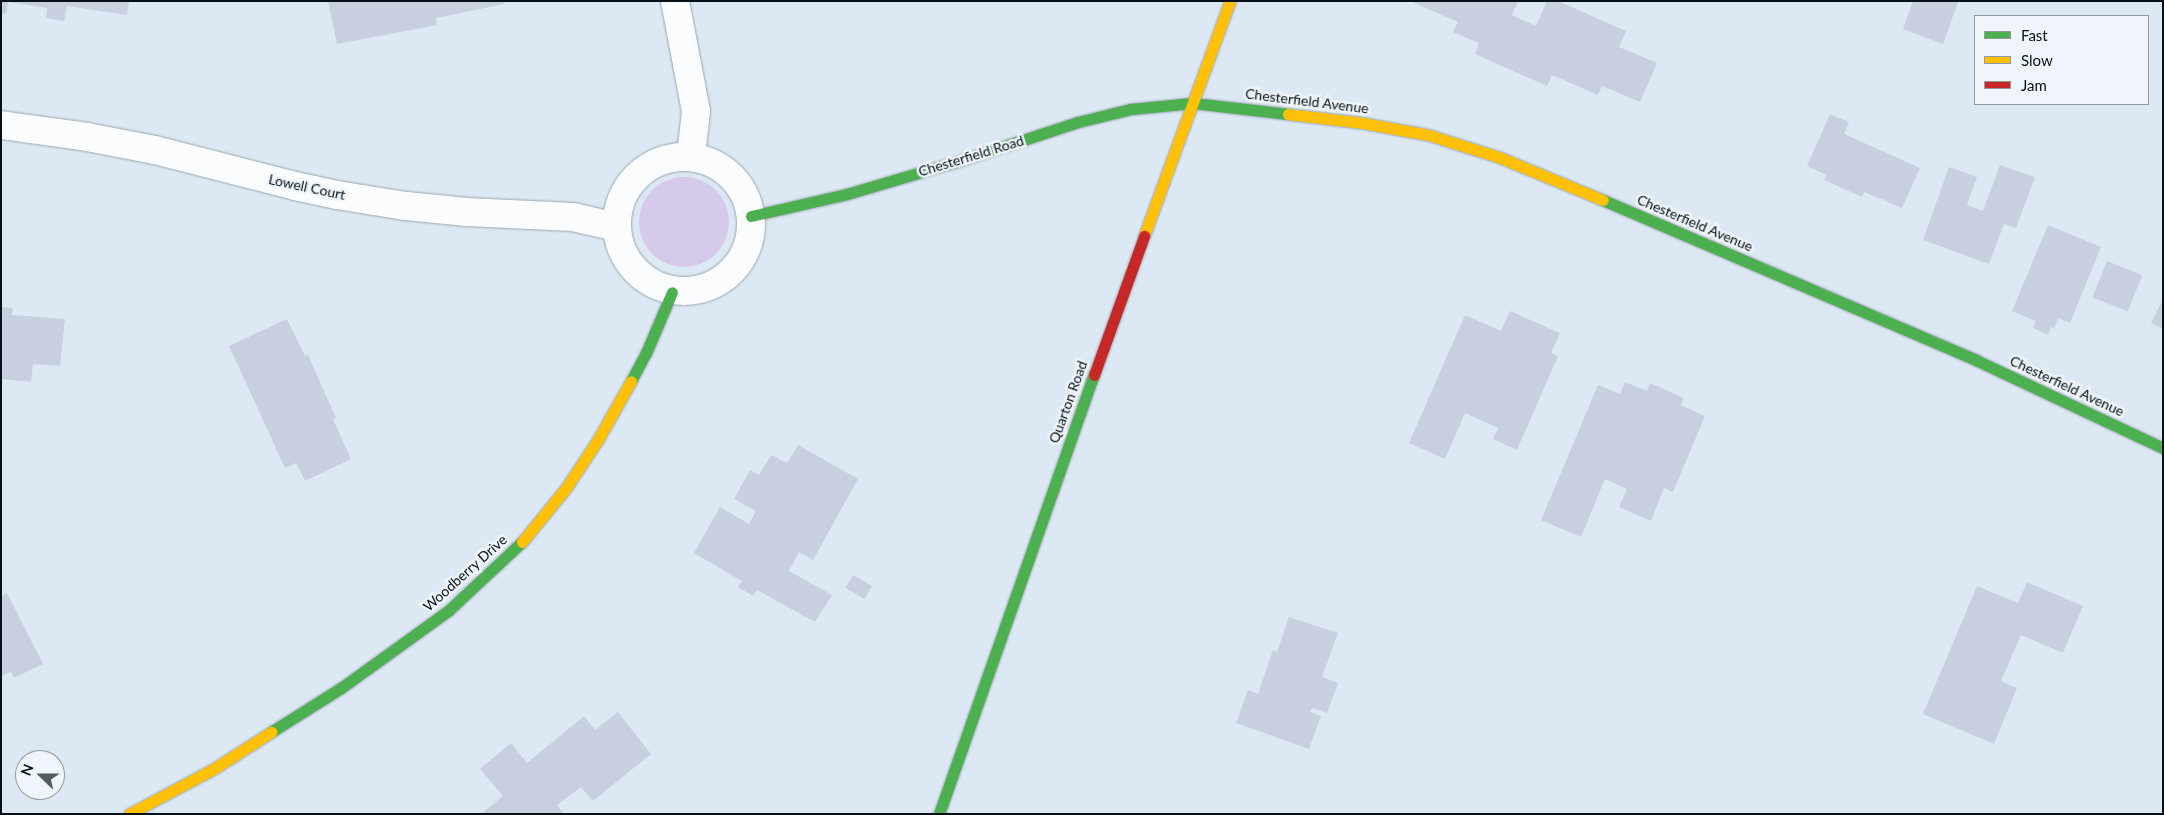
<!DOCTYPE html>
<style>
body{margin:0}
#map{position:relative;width:2164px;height:815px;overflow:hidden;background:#dce9f4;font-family:Lato,sans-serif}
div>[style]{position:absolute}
.green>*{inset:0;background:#d5caea}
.round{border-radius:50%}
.building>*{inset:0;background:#c8d0e0;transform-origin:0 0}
.roads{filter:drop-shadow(0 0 1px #9ca6af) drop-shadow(0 0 1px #9ca6af)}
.street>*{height:28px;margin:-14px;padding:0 14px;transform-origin:14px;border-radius:14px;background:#fafcfd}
.street>.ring{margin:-14px;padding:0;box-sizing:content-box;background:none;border:28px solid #fafcfd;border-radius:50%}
.fast>*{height:11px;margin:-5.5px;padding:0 5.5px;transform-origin:5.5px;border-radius:5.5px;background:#4caf50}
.slow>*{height:11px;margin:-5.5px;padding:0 5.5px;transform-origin:5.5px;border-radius:5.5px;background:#ffc107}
.jam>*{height:11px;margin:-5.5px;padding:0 5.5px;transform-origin:5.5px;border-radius:5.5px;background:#c62828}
span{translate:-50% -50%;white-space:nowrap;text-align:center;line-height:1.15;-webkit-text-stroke:5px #eff5fa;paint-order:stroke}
.street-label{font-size:14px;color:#061018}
.frame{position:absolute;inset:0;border:2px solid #061018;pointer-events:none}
.legend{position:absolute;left:1974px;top:15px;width:175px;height:90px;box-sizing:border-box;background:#eff5fa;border:1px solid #9299a0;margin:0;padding:6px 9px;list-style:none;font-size:15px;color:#061018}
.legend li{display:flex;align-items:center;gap:10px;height:25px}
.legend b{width:25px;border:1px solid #9299a0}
.north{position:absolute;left:15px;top:750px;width:50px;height:50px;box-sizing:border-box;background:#eff5fa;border:1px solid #9299a0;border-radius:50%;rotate:292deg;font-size:14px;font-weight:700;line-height:20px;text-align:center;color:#061018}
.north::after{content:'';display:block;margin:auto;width:18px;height:22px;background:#515c65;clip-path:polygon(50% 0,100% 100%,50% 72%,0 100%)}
</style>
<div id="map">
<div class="green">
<div class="round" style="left:639px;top:177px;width:90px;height:90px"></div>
</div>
<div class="building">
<div style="clip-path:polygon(1px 1px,129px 1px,127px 15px,67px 6px,64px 21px,46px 18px,47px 8px,8px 2px,6px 14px,1px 13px)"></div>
<div style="clip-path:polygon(328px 1px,504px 1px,504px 4px,436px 18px,437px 25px,337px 44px)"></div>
<div style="clip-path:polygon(1410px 1px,1518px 1px,1512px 15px,1536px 26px,1547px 1px,1558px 1px,1626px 31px,1619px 47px,1657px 63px,1640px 102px,1602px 86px,1598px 95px,1552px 75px,1547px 86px,1475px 54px,1479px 43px,1453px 32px,1458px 22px)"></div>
<div style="clip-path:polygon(1913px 1px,1958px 2px,1943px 44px,1903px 29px)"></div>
<div style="clip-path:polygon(1830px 114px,1849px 122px,1844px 134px,1920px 168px,1902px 208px,1864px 192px,1862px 197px,1824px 180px,1826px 175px,1807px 166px)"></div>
<div style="clip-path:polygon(2000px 165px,2035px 177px,2016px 228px,2004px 224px,1989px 264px,1923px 240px,1949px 167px,1977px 177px,1967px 205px,1983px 211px)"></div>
<div style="clip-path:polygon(2048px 225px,2101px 247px,2070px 323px,2058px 318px,2054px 329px,2051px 327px,2048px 335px,2033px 328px,2036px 321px,2012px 311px)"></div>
<div style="left:2107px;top:261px;width:38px;height:39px;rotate:22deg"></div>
<div style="clip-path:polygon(2163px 299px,2163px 329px,2151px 323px)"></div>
<div style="clip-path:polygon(1px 307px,13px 308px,12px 315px,65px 319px,60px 366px,33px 364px,31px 382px,1px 379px)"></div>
<div style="clip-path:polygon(1510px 311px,1560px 333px,1551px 353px,1558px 356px,1517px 450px,1493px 439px,1498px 428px,1465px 413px,1445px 459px,1409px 443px,1465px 315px,1501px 331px)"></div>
<div style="clip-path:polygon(287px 319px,305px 356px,308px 355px,336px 418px,333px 419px,351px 459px,305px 481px,296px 463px,285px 468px,229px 346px)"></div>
<div style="clip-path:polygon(1625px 382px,1647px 391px,1650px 383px,1684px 398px,1681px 405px,1705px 416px,1673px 492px,1664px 488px,1651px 521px,1619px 507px,1627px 489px,1605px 479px,1581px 537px,1541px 520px,1598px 385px,1620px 394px)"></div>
<div style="clip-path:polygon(798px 445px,858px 479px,813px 560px,799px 552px,789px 571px,832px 595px,815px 622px,757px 590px,753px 596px,738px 587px,742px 581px,694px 553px,720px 507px,749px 524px,756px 511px,734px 499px,750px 470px,759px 475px,771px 455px,787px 463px)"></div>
<div style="left:853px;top:575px;width:22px;height:15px;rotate:30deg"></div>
<div style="clip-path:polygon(2027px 582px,2083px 606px,2063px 653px,2021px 635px,2001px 681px,2017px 688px,1994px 744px,1923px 714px,1977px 586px,2018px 603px)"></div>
<div style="clip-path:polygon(7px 593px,43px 664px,14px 678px,11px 672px,1px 676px,1px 597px)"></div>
<div style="clip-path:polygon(1289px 617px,1338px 633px,1322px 677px,1338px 683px,1327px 713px,1312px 708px,1310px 712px,1321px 716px,1309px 749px,1236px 723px,1248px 690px,1258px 694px,1273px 650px,1277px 652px)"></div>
<div style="clip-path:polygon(618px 712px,651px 754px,593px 801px,581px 787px,557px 805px,564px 814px,481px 814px,503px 796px,480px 769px,511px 743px,527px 763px,584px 716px,595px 730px)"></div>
</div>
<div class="roads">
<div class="street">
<div style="left:675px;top:1px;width:112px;rotate:79.2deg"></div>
<div style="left:696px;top:111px;width:45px;rotate:96.3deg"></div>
<div style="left:1px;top:125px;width:87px;rotate:7.9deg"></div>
<div style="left:87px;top:137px;width:69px;rotate:10.8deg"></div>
<div style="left:155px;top:150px;width:145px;rotate:14.4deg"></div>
<div style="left:295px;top:186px;width:43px;rotate:12.1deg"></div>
<div style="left:337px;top:195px;width:70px;rotate:9.1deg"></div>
<div style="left:406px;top:206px;width:61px;rotate:5.6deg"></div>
<div style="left:467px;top:212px;width:106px;rotate:2.7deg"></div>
<div style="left:573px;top:217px;width:44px;rotate:13.1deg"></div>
<div class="ring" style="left:617px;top:157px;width:106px;height:106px"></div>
</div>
<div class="fast">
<div style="left:1603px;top:200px;width:406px;rotate:23.2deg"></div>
<div style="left:1976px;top:360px;width:207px;rotate:25.2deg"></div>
<div style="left:751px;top:216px;width:98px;rotate:-12.9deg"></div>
<div style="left:847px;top:194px;width:120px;rotate:-16.5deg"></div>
<div style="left:962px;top:160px;width:122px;rotate:-18.1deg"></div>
<div style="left:1078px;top:122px;width:55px;rotate:-13.8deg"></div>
<div style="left:1131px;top:109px;width:62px;rotate:-5.5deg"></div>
<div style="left:1193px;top:103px;width:96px;rotate:6.6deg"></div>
<div style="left:631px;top:381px;width:32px;rotate:-62deg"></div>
<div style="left:646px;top:353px;width:66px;rotate:-66.9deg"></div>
<div style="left:271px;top:732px;width:83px;rotate:-32.2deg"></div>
<div style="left:341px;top:688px;width:133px;rotate:-35.8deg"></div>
<div style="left:449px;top:610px;width:100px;rotate:-43deg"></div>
<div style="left:939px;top:814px;width:466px;rotate:-70.6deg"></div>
</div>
<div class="slow">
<div style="left:1288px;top:114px;width:76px;rotate:6.8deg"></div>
<div style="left:1363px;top:123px;width:67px;rotate:10.3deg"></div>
<div style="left:1429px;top:135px;width:76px;rotate:17.7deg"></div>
<div style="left:1501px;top:158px;width:110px;rotate:22.4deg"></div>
<div style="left:1144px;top:236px;width:250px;rotate:-69.9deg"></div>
<div style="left:522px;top:542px;width:70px;rotate:-50.8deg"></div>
<div style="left:566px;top:488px;width:60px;rotate:-56.6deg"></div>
<div style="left:599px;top:438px;width:65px;rotate:-60.7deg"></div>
<div style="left:129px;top:814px;width:98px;rotate:-28.1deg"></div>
<div style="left:215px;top:768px;width:67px;rotate:-32.7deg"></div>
</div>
<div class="jam">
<div style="left:1094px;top:375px;width:148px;rotate:-70.2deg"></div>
</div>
</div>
<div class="street-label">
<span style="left:1307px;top:101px;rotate:7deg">Chesterfield Avenue</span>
<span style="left:971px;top:156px;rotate:-17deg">Chesterfield Road</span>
<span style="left:307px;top:187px;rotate:12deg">Lowell Court</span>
<span style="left:1695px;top:223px;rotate:23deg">Chesterfield Avenue</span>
<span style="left:2067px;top:386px;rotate:25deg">Chesterfield Avenue</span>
<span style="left:1068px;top:402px;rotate:-70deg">Quarton Road</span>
<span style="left:465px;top:573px;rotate:-42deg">Woodberry Drive</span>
</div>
<div class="frame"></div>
<ul class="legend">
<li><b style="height:6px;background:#4caf50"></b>Fast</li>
<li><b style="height:6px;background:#ffc107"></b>Slow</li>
<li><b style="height:6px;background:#c62828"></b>Jam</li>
</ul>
<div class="north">N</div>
</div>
